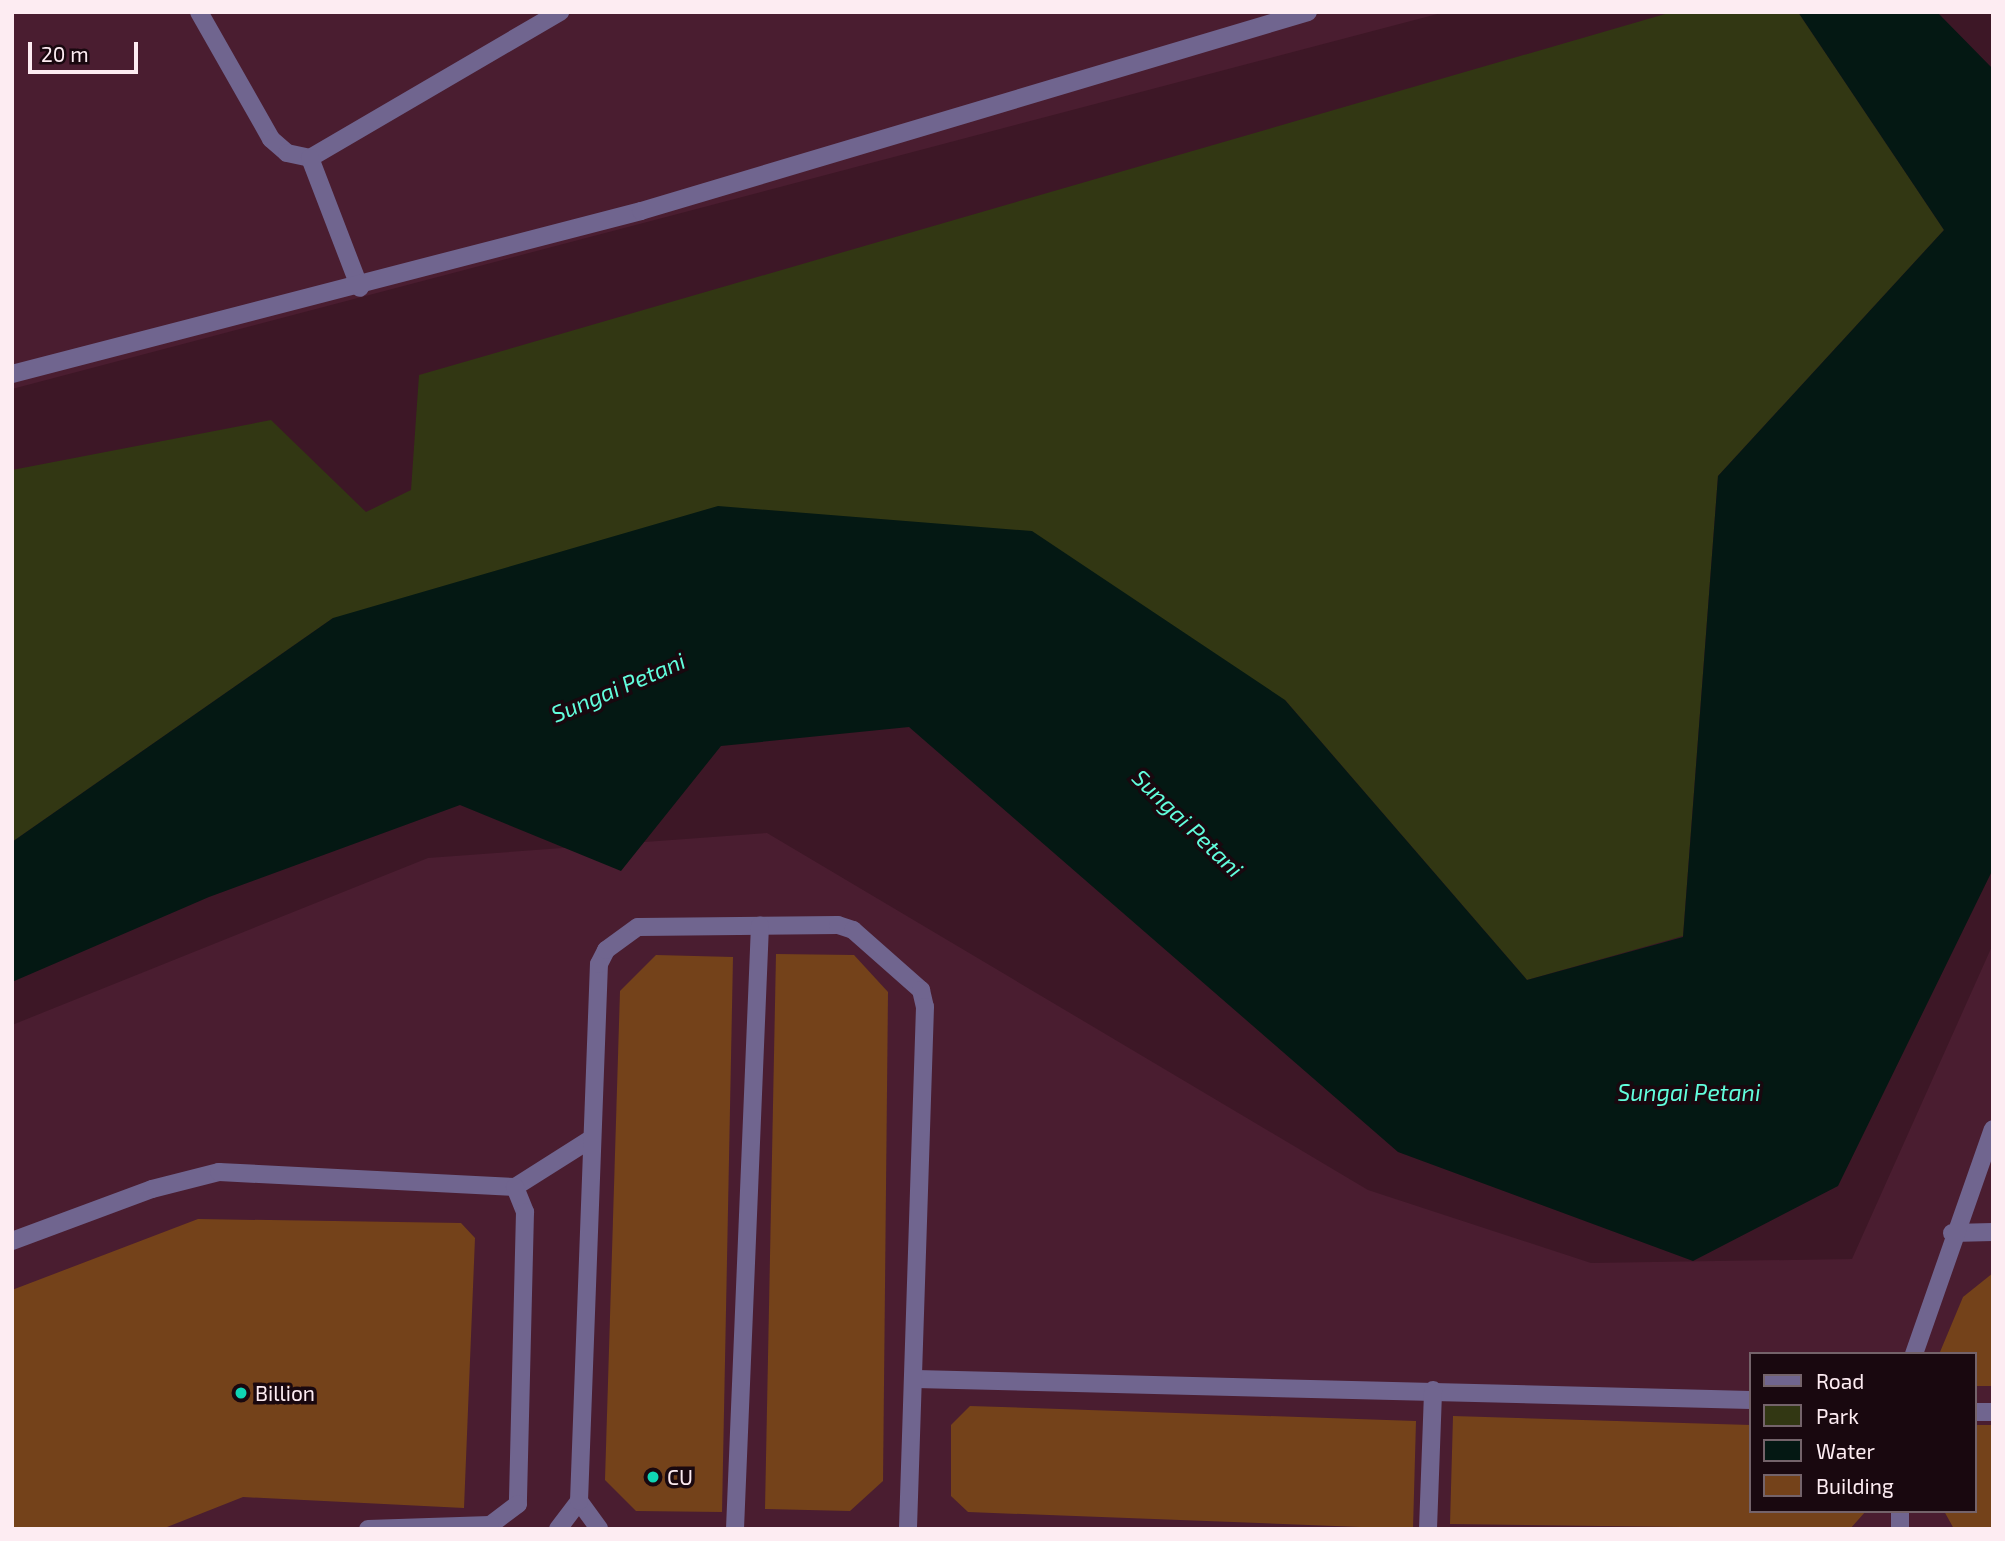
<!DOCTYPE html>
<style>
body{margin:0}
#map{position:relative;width:2005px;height:1541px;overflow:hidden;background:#3d1726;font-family:"Exo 2",sans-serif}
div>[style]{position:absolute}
.built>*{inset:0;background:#4a1d30}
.green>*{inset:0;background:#323713}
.water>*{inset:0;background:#041813}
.building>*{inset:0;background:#74421a}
.minor>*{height:18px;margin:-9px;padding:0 9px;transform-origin:9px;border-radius:9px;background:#70658f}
.dots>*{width:19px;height:19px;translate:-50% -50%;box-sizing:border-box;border:4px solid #19080f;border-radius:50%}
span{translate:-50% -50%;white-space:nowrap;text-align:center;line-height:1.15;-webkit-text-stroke:7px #19080f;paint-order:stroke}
.poi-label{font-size:21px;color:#fdecf2}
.left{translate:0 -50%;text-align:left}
.water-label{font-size:23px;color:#61fddc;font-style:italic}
.frame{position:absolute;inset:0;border:14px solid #fdecf2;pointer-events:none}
.legend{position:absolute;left:1749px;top:1352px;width:228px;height:161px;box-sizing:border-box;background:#19080f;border:2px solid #74636a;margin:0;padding:9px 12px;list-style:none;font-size:21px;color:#fdecf2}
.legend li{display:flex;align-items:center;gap:14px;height:35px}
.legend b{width:35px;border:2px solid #74636a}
.scale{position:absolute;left:28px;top:42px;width:110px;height:32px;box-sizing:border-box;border:4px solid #fdecf2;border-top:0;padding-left:9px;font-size:21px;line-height:24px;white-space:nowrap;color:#fdecf2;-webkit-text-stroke:5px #19080f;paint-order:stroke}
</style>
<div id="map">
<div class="built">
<div style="clip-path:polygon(12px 12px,1445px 12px,12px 389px)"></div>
<div style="clip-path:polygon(evenodd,767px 833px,1368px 1190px,1591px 1263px,1852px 1259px,1993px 944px,1993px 1529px,12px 1529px,12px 1025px,428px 858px,767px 833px,1751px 1354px,1975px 1354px,1975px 1511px,1751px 1511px,1751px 1354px)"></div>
</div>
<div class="green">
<div style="clip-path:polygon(1672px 12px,1798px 12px,1944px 230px,1718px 476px,1683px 936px,1527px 980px,1285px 700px,333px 618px,12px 842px,12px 470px,271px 420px,366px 512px,411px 490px,419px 375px)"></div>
</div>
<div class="water">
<div style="clip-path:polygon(1798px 12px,1937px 12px,1993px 69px,1993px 869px,1838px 1186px,1693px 1261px,1398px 1152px,909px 727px,721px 746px,621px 871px,460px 805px,209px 897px,12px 982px,12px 842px,333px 618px,718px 506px,1032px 531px,1285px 700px,1527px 980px,1683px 937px,1718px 476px,1944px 230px)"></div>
</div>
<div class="building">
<div style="clip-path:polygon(776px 954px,854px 955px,888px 992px,883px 1481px,850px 1511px,765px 1509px)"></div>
<div style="clip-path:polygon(656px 955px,733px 957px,722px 1512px,636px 1511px,605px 1480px,620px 991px)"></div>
<div style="clip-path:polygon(198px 1219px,461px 1223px,475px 1238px,464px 1508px,243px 1497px,162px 1529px,12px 1529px,12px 1290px)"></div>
<div style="clip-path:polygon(1993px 1273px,1993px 1386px,1975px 1386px,1975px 1354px,1940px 1352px,1963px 1297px)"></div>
<div style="clip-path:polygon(970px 1406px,1416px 1421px,1413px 1529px,968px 1512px,951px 1496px,951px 1425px)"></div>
<div style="clip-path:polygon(1453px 1416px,1751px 1425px,1751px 1511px,1866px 1511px,1850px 1529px,1450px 1524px)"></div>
<div style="clip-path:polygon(1975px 1425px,1993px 1425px,1993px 1529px,1954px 1529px,1944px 1511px,1975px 1511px)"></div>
</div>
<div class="minor">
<div style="left:199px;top:12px;width:146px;rotate:60.4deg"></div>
<div style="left:271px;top:139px;width:21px;rotate:41deg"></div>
<div style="left:287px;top:153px;width:24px;rotate:12deg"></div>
<div style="left:310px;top:158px;width:290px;rotate:-30.3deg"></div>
<div style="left:310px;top:158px;width:139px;rotate:69deg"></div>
<div style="left:12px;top:374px;width:650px;rotate:-14.53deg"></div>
<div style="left:641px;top:211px;width:696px;rotate:-16.61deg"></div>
<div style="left:515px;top:1187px;width:90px;rotate:-32.3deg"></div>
<div style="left:1952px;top:1233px;width:41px;rotate:-1.4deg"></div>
<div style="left:12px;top:1241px;width:149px;rotate:-20.4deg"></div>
<div style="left:152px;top:1189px;width:69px;rotate:-14.2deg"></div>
<div style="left:219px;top:1172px;width:296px;rotate:2.9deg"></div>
<div style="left:515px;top:1187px;width:27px;rotate:68deg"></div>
<div style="left:525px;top:1212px;width:292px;rotate:91.4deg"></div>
<div style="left:518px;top:1504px;width:35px;rotate:143deg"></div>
<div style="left:490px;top:1525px;width:122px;rotate:178.1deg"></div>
<div style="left:1914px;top:1354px;width:238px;rotate:-70.7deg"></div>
<div style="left:916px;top:1379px;width:835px;rotate:1.44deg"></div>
<div style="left:1975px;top:1412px;width:18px"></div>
<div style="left:579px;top:1501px;width:34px;rotate:54deg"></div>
<div style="left:558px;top:1529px;width:35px;rotate:-53deg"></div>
<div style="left:579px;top:1501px;width:537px;rotate:-87.87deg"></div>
<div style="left:599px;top:964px;width:16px;rotate:-63deg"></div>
<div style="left:606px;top:950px;width:39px;rotate:-36deg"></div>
<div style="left:638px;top:927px;width:200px;rotate:-0.6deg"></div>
<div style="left:838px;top:925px;width:16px;rotate:18deg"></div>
<div style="left:853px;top:930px;width:91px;rotate:41.4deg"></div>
<div style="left:921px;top:990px;width:17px;rotate:77deg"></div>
<div style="left:925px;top:1007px;width:522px;rotate:91.87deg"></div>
<div style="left:735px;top:1529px;width:604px;rotate:-87.63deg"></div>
<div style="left:1428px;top:1529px;width:139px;rotate:-87.9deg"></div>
<div style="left:1900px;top:1529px;width:18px;rotate:-90deg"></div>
</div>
<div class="dots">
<div style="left:241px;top:1393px;background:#10d5b4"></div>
<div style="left:653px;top:1477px;background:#10d5b4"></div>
</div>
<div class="poi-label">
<span class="left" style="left:255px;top:1393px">Billion</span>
<span class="left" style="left:667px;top:1477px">CU</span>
</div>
<div class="water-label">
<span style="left:618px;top:687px;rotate:-23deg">Sungai Petani</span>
<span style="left:1188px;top:823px;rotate:44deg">Sungai Petani</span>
<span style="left:1689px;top:1092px">Sungai Petani</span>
</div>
<div class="frame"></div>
<ul class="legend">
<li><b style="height:9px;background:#70658f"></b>Road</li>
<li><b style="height:19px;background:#323713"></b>Park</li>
<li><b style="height:19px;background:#041813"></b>Water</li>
<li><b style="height:19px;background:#74421a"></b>Building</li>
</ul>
<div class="scale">20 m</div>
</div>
